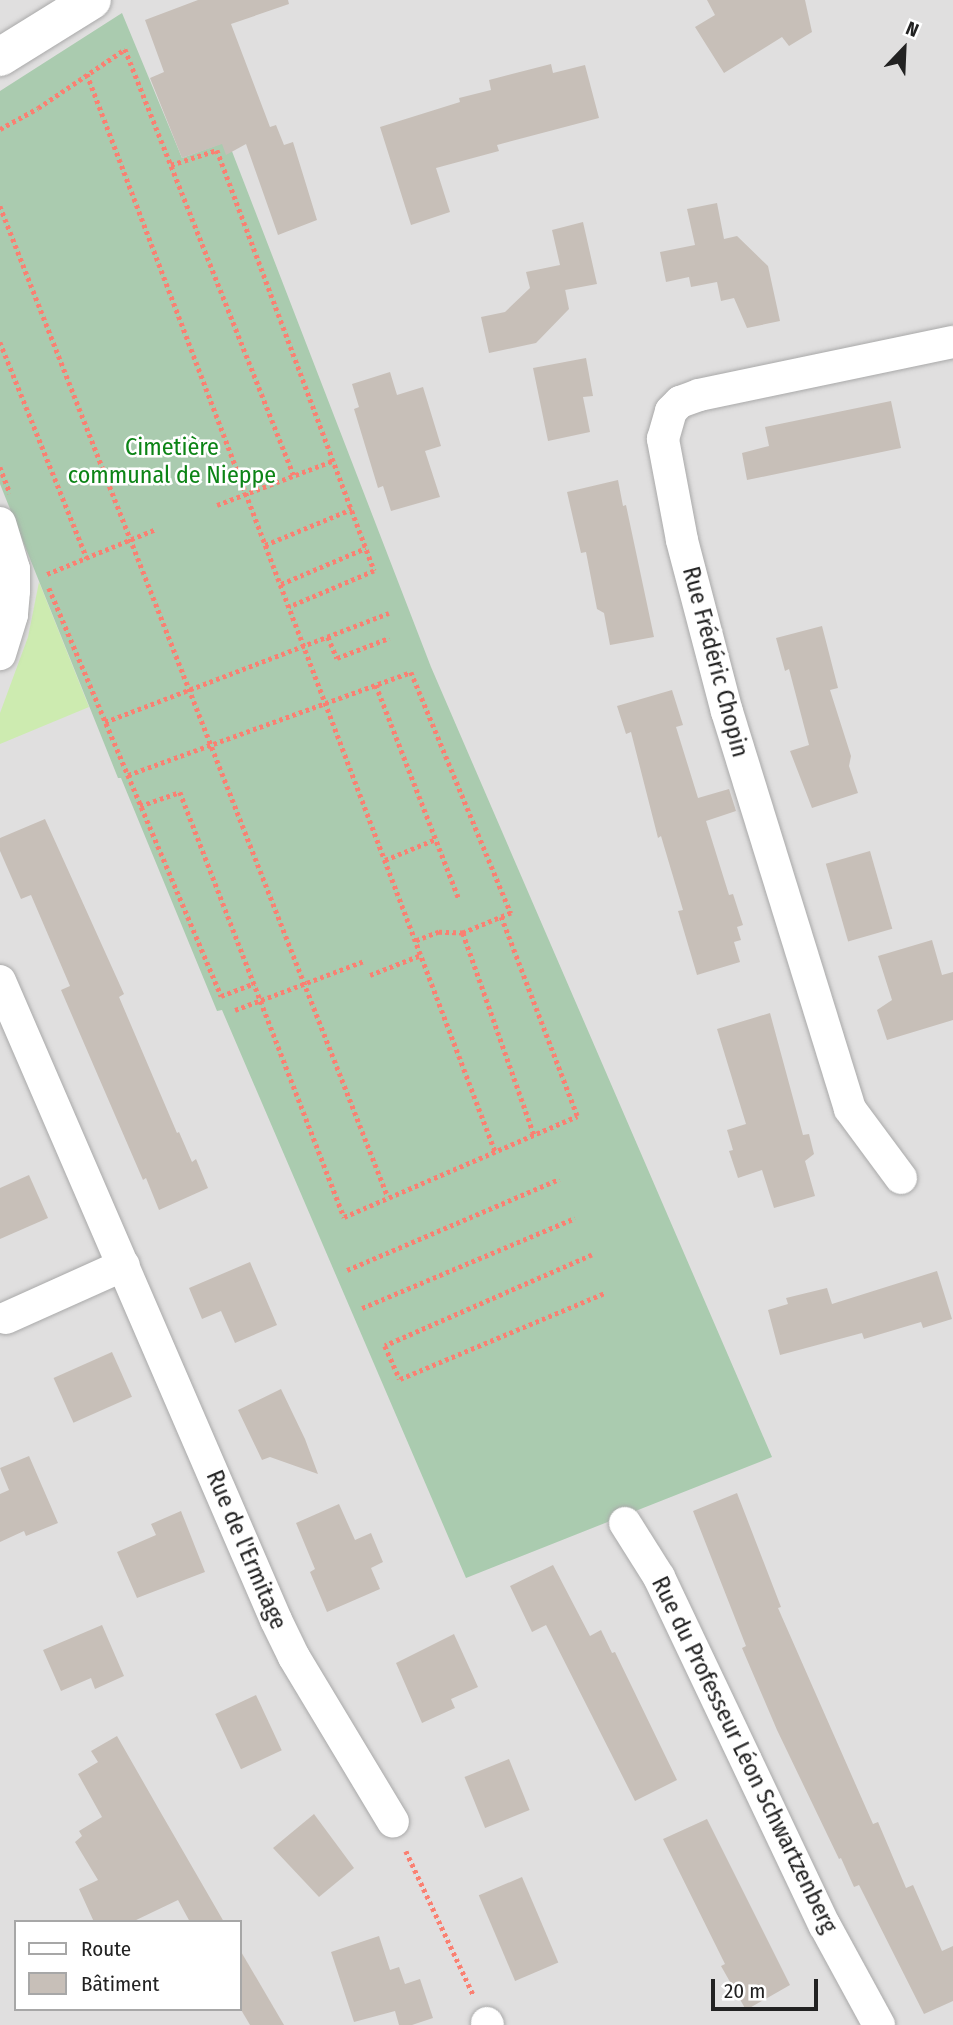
<!DOCTYPE html>
<meta charset="utf-8">
<style>
body{margin:0}
#map{position:relative;width:953px;height:2025px;overflow:hidden;background:#f2efe9;font-family:"Fira Sans Condensed",sans-serif}
div>[style]{position:absolute}
.residential>*{inset:0;background:#e0dfdf}
.grass>*{inset:0;background:#cdebb0}
.cemetery>*{inset:0;background:#aacbaf}
.building>*{inset:0;background:#c7bfb8;transform-origin:0 0}
.path>*{height:4.5px;margin-top:-2.25px;transform-origin:0;background:repeating-linear-gradient(90deg,#fa8072 0 3.5px,transparent 0 7px)}
.roads{filter:drop-shadow(0 0 2px #a9a9a9) drop-shadow(0 0 2px #a9a9a9)}
.minor>*{height:32px;margin:-16px;padding:0 16px;transform-origin:16px;border-radius:16px;background:#fff}
.tertiary>*{height:38px;margin:-19px;padding:0 19px;transform-origin:19px;border-radius:19px;background:#fff}
span{translate:-50% -50%;white-space:nowrap;text-align:center;line-height:1.15;-webkit-text-stroke:5px #fff;paint-order:stroke}
.park-label{font-size:24px;color:#0c8416}
.street-label{font-size:24px;color:#222}
.legend{position:absolute;left:14px;top:1920px;width:228px;height:91px;box-sizing:border-box;background:#fff;border:2px solid #a7a7a7;margin:0;padding:9px 12px;list-style:none;font-size:21px;color:#222}
.legend li{display:flex;align-items:center;gap:14px;height:35px}
.legend b{width:35px;border:2px solid #a7a7a7}
.north{position:absolute;left:869px;top:14px;width:70px;height:70px;-webkit-text-stroke:5px #fff;paint-order:stroke;rotate:23deg;font-size:19px;font-weight:700;line-height:28px;text-align:center;color:#222}
.north::after{content:'';display:block;margin:auto;width:24px;height:32px;background:#222;clip-path:polygon(50% 0,100% 100%,50% 72%,0 100%)}
.scale{position:absolute;left:711px;top:1979px;width:107px;height:32px;box-sizing:border-box;border:4px solid #222;border-top:0;padding-left:9px;font-size:21px;line-height:24px;white-space:nowrap;color:#222;-webkit-text-stroke:5px #fff;paint-order:stroke}
</style>
<div id="map">
<div class="residential">
<div style="clip-path:polygon(evenodd,0 0,953px 0,953px 2025px,0 2025px,0 0,16px 1922px,240px 1922px,240px 2009px,16px 2009px,16px 1922px)"></div>
</div>
<div class="grass">
<div style="clip-path:polygon(39px 582px,89px 707px,0 744px,0 713px,28px 637px)"></div>
</div>
<div class="cemetery">
<div style="clip-path:polygon(122px 13px,182px 158px,228px 141px,431px 667px,772px 1457px,466px 1578px,222px 1010px,217px 1011px,121px 778px,118px 778px,0 484px,0 91px)"></div>
</div>
<div class="building">
<div style="clip-path:polygon(198px 0,288px 0,289px 4px,231px 24px,270px 127px,276px 125px,284px 145px,293px 142px,317px 220px,278px 235px,246px 144px,226px 155px,222px 144px,182px 158px,150px 78px,164px 72px,145px 20px)"></div>
<div style="clip-path:polygon(707px 0,805px 0,812px 32px,789px 46px,782px 37px,724px 73px,695px 27px,715px 15px)"></div>
<div style="clip-path:polygon(551px 64px,553px 73px,585px 65px,599px 118px,497px 145px,499px 151px,436px 168px,450px 212px,411px 225px,380px 127px,460px 102px,459px 98px,491px 90px,489px 80px)"></div>
<div style="clip-path:polygon(717px 203px,724px 239px,737px 236px,768px 266px,780px 321px,747px 328px,734px 298px,721px 301px,717px 282px,691px 287px,689px 277px,666px 282px,660px 252px,695px 245px,687px 209px)"></div>
<div style="clip-path:polygon(583px 222px,597px 284px,565px 290px,563px 279px,569px 309px,536px 343px,489px 353px,481px 317px,505px 312px,530px 288px,526px 272px,560px 265px,552px 230px)"></div>
<div style="clip-path:polygon(586px 358px,593px 396px,583px 397px,590px 432px,548px 441px,533px 368px)"></div>
<div style="clip-path:polygon(390px 372px,397px 395px,423px 387px,441px 446px,425px 451px,440px 497px,391px 511px,383px 486px,378px 488px,354px 409px,359px 407px,352px 384px)"></div>
<div style="clip-path:polygon(891px 401px,901px 448px,747px 480px,742px 453px,769px 446px,765px 427px)"></div>
<div style="clip-path:polygon(618px 480px,623px 506px,626px 505px,654px 637px,610px 645px,604px 613px,597px 609px,586px 552px,581px 553px,567px 492px)"></div>
<div style="clip-path:polygon(822px 626px,838px 688px,830px 690px,851px 756px,849px 766px,858px 793px,812px 808px,790px 751px,809px 745px,789px 669px,785px 671px,776px 638px)"></div>
<div style="clip-path:polygon(672px 690px,683px 725px,676px 727px,698px 798px,729px 789px,736px 811px,706px 821px,729px 895px,733px 894px,743px 925px,737px 927px,741px 940px,734px 942px,740px 962px,697px 975px,678px 911px,683px 910px,661px 836px,658px 838px,631px 732px,626px 734px,617px 706px)"></div>
<div style="clip-path:polygon(45px 819px,124px 994px,119px 997px,177px 1133px,179px 1132px,192px 1162px,196px 1159px,208px 1188px,159px 1210px,146px 1178px,143px 1180px,61px 990px,70px 986px,31px 895px,21px 899px,0 851px,0 838px)"></div>
<div style="left:870px;top:851px;width:81px;height:46px;rotate:74deg"></div>
<div style="clip-path:polygon(932px 940px,942px 975px,953px 972px,953px 1020px,887px 1040px,877px 1010px,892px 1000px,878px 956px)"></div>
<div style="clip-path:polygon(770px 1013px,803px 1135px,809px 1134px,814px 1154px,805px 1161px,815px 1196px,774px 1208px,762px 1170px,738px 1178px,729px 1151px,733px 1150px,727px 1130px,746px 1124px,717px 1029px)"></div>
<div style="clip-path:polygon(29px 1175px,48px 1218px,0 1239px,0 1188px)"></div>
<div style="clip-path:polygon(250px 1262px,277px 1325px,235px 1343px,221px 1311px,202px 1319px,189px 1288px)"></div>
<div style="clip-path:polygon(937px 1271px,952px 1319px,923px 1328px,921px 1322px,864px 1339px,862px 1333px,780px 1355px,768px 1310px,788px 1304px,786px 1298px,827px 1288px,832px 1304px)"></div>
<div style="left:112px;top:1352px;width:49px;height:64px;rotate:66deg"></div>
<div style="clip-path:polygon(281px 1389px,305px 1439px,318px 1474px,270px 1457px,262px 1460px,238px 1410px)"></div>
<div style="clip-path:polygon(29px 1456px,58px 1523px,26px 1536px,24px 1531px,0 1542px,0 1494px,9px 1490px,0 1468px)"></div>
<div style="clip-path:polygon(737px 1493px,781px 1607px,778px 1608px,873px 1824px,878px 1822px,906px 1888px,913px 1885px,942px 1951px,953px 1946px,953px 2001px,924px 2014px,859px 1885px,854px 1887px,841px 1858px,839px 1859px,777px 1730px,742px 1648px,746px 1646px,693px 1511px)"></div>
<div style="clip-path:polygon(339px 1504px,355px 1540px,371px 1533px,383px 1562px,371px 1568px,380px 1589px,327px 1612px,310px 1572px,315px 1569px,296px 1523px)"></div>
<div style="clip-path:polygon(181px 1511px,205px 1572px,137px 1598px,117px 1552px,156px 1535px,151px 1524px)"></div>
<div style="clip-path:polygon(553px 1565px,590px 1636px,601px 1630px,612px 1653px,615px 1652px,677px 1780px,635px 1801px,546px 1625px,532px 1632px,510px 1586px)"></div>
<div style="clip-path:polygon(102px 1625px,124px 1676px,95px 1689px,91px 1678px,61px 1691px,43px 1650px)"></div>
<div style="clip-path:polygon(454px 1634px,478px 1687px,451px 1699px,455px 1708px,422px 1723px,396px 1663px)"></div>
<div style="left:256px;top:1695px;width:61px;height:45px;rotate:65deg"></div>
<div style="clip-path:polygon(117px 1736px,161px 1813px,224px 1922px,190px 1922px,178px 1900px,132px 1922px,94px 1922px,79px 1889px,98px 1880px,75px 1842px,82px 1836px,79px 1831px,102px 1817px,78px 1774px,98px 1762px,91px 1751px)"></div>
<div style="left:509px;top:1759px;width:55px;height:48px;rotate:68deg"></div>
<div style="clip-path:polygon(314px 1814px,354px 1868px,319px 1897px,273px 1848px)"></div>
<div style="clip-path:polygon(707px 1819px,790px 1985px,746px 2010px,721px 1966px,725px 1964px,663px 1839px)"></div>
<div style="left:522px;top:1877px;width:93px;height:47px;rotate:67deg"></div>
<div style="clip-path:polygon(379px 1936px,390px 1970px,399px 1967px,405px 1984px,420px 1979px,433px 2018px,412px 2025px,399px 2025px,395px 2011px,354px 2022px,331px 1952px)"></div>
<div style="clip-path:polygon(240px 1950px,284px 2025px,250px 2025px,240px 2008px)"></div>
</div>
<div class="path">
<div style="left:87px;top:74px;width:1152px;rotate:69.25deg"></div>
<div style="left:0;top:129px;width:43px;rotate:-28.9deg"></div>
<div style="left:38px;top:108px;width:105px;rotate:-34.1deg"></div>
<div style="left:125px;top:49px;width:458px;rotate:68.4deg"></div>
<div style="left:171px;top:165px;width:48px;rotate:-18.1deg"></div>
<div style="left:217px;top:150px;width:449px;rotate:69.5deg"></div>
<div style="left:374px;top:571px;width:92px;rotate:157deg"></div>
<div style="left:0;top:206px;width:1064px;rotate:68.62deg"></div>
<div style="left:0;top:342px;width:233px;rotate:68.1deg"></div>
<div style="left:0;top:467px;width:28px;rotate:69deg"></div>
<div style="left:217px;top:505px;width:126px;rotate:-20.9deg"></div>
<div style="left:265px;top:545px;width:94px;rotate:-22.5deg"></div>
<div style="left:47px;top:574px;width:118px;rotate:-22.4deg"></div>
<div style="left:281px;top:584px;width:92px;rotate:-23deg"></div>
<div style="left:49px;top:588px;width:443px;rotate:67.1deg"></div>
<div style="left:221px;top:996px;width:36px;rotate:-21deg"></div>
<div style="left:328px;top:637px;width:23px;rotate:67deg"></div>
<div style="left:337px;top:658px;width:56px;rotate:-21deg"></div>
<div style="left:376px;top:685px;width:230px;rotate:68.8deg"></div>
<div style="left:105px;top:722px;width:304px;rotate:-21deg"></div>
<div style="left:128px;top:775px;width:301px;rotate:-20deg"></div>
<div style="left:411px;top:672px;width:261px;rotate:67.5deg"></div>
<div style="left:511px;top:913px;width:52px;rotate:157.4deg"></div>
<div style="left:463px;top:933px;width:24px;rotate:-178deg"></div>
<div style="left:439px;top:932px;width:25px;rotate:159deg"></div>
<div style="left:140px;top:806px;width:42px;rotate:-19.3deg"></div>
<div style="left:180px;top:792px;width:456px;rotate:68.9deg"></div>
<div style="left:344px;top:1217px;width:254px;rotate:-23.4deg"></div>
<div style="left:577px;top:1116px;width:213px;rotate:-110.9deg"></div>
<div style="left:385px;top:860px;width:55px;rotate:-22.4deg"></div>
<div style="left:463px;top:933px;width:214px;rotate:70.6deg"></div>
<div style="left:370px;top:975px;width:55px;rotate:-21.4deg"></div>
<div style="left:235px;top:1010px;width:138px;rotate:-20.8deg"></div>
<div style="left:592px;top:1255px;width:226px;rotate:156.3deg"></div>
<div style="left:385px;top:1346px;width:36px;rotate:66deg"></div>
<div style="left:400px;top:1379px;width:222px;rotate:-22.8deg"></div>
<div style="left:347px;top:1270px;width:231px;rotate:-23.2deg"></div>
<div style="left:362px;top:1308px;width:231px;rotate:-22.9deg"></div>
<div style="left:406px;top:1851px;width:160px;rotate:64.9deg"></div>
</div>
<div class="roads">
<div class="minor">
<div style="left:0;top:523px;width:48px;rotate:73.1deg"></div>
<div style="left:14px;top:569px;width:22px;rotate:90deg"></div>
<div style="left:14px;top:591px;width:24px;rotate:95deg"></div>
<div style="left:12px;top:615px;width:41px;rotate:107.1deg"></div>
<div style="left:0;top:981px;width:696px;rotate:66.64deg"></div>
<div style="left:276px;top:1620px;width:41px;rotate:64.1deg"></div>
<div style="left:294px;top:1657px;width:192px;rotate:59deg"></div>
<div style="left:901px;top:1178px;width:86px;rotate:-126.5deg"></div>
<div style="left:850px;top:1109px;width:416px;rotate:-107.2deg"></div>
<div style="left:727px;top:712px;width:178px;rotate:-104.7deg"></div>
<div style="left:682px;top:540px;width:103px;rotate:-100.7deg"></div>
<div style="left:663px;top:439px;width:29px;rotate:-74deg"></div>
<div style="left:671px;top:411px;width:13px;rotate:-45deg"></div>
<div style="left:680px;top:402px;width:20px;rotate:-20deg"></div>
<div style="left:699px;top:395px;width:259px;rotate:-11.8deg"></div>
<div style="left:6px;top:1318px;width:129px;rotate:-24.2deg"></div>
<div style="left:625px;top:1523px;width:64px;rotate:57.8deg"></div>
<div style="left:659px;top:1577px;width:386px;rotate:64.6deg"></div>
<div style="left:825px;top:1926px;width:113px;rotate:61.4deg"></div>
<div style="left:487px;top:2023px;width:2px;rotate:63deg"></div>
</div>
<div class="tertiary">
<div style="left:0;top:57px;width:108px;rotate:-31.8deg"></div>
</div>
</div>
<div class="park-label">
<span style="left:172px;top:462px">Cimetière<br>communal de Nieppe</span>
</div>
<div class="street-label">
<span style="left:715px;top:662px;rotate:75deg">Rue Frédéric Chopin</span>
<span style="left:246px;top:1550px;rotate:67deg">Rue de l'Ermitage</span>
<span style="left:744px;top:1755px;rotate:64deg">Rue du Professeur Léon Schwartzenberg</span>
</div>
<ul class="legend">
<li><b style="height:9px;background:#fff"></b>Route</li>
<li><b style="height:19px;background:#c7bfb8"></b>Bâtiment</li>
</ul>
<div class="north">N</div>
<div class="scale">20 m</div>
</div>
